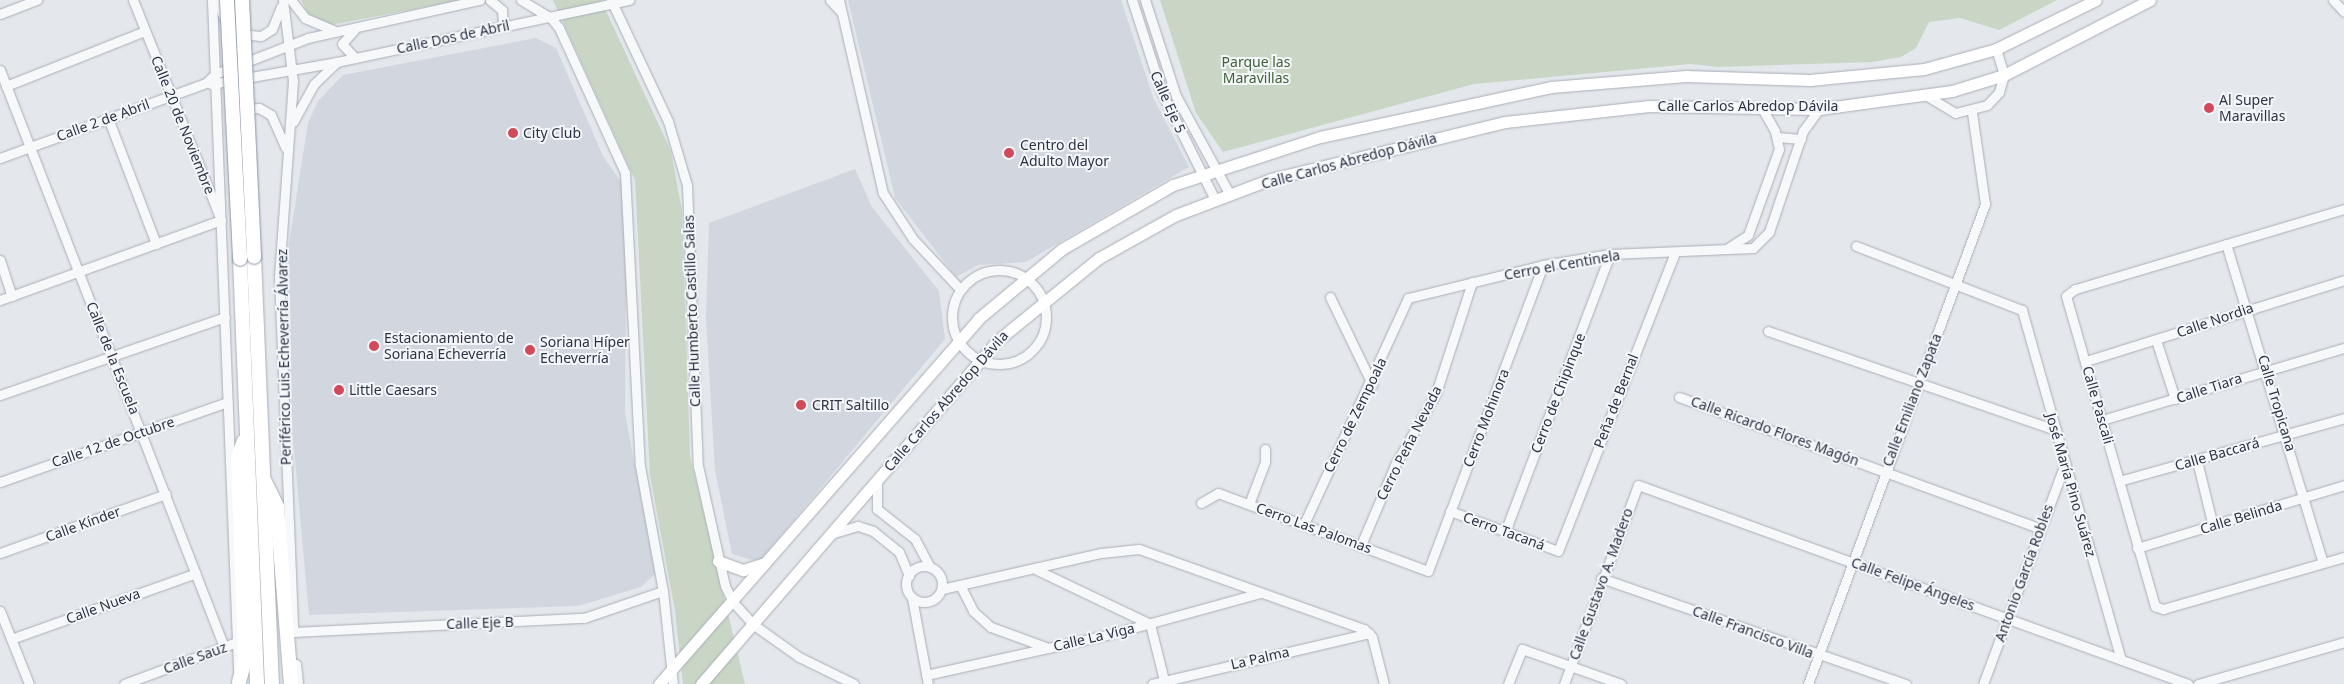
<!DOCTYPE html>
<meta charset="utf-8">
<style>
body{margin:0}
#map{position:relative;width:2344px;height:684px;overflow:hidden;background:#e4e7ec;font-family:"Noto Sans",sans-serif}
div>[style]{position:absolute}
.built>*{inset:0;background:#d2d6de}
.green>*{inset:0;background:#c9d6c5}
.roads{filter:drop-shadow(0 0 1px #a9aeb7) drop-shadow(0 0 1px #a9aeb7)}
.minor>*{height:9px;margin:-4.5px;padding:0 4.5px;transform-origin:4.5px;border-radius:4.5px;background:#f7f8fa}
.minor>.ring{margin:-4.5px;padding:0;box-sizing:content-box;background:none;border:9px solid #f7f8fa;border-radius:50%}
.major>*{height:11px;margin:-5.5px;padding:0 5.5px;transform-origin:5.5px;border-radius:5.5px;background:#fff}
.highway>*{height:14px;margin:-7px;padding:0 7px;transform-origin:7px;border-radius:7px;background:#fff}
.bridges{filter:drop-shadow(0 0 1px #8b94a3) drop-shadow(0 0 1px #8b94a3)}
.highway-bridge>*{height:14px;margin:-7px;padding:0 7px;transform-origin:7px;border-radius:7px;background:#fff}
.dots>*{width:14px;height:14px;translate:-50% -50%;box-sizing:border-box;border:2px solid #f4f6f9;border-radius:50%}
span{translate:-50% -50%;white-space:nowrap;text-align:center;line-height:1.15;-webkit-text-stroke:4px #f4f6f9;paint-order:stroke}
.street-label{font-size:14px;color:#2b3445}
.park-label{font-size:14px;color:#3f6138}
.poi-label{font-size:14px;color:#2b3445}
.left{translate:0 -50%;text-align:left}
</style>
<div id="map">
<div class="built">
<div style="clip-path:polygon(848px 0,1121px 0,1153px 97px,1189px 167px,1026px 262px,978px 265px,956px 277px,895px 198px)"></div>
<div style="clip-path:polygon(536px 38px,556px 48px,603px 156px,627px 191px,625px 413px,655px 574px,641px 587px,578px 606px,309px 615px,293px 438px,286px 263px,308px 123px,318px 101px,343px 75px)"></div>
<div style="clip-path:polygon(855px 169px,872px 207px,939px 291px,945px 339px,759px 562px,732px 554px,715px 470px,706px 319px,709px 223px)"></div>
</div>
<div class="green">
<div style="clip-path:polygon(301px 0,461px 0,331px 25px,309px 16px)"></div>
<div style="clip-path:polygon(553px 0,601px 0,671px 151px,682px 211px,690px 456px,745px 684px,683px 684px,675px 611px,650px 475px,635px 180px)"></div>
<div style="clip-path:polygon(1160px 0,2057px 0,1999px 30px,1960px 18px,1929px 22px,1916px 48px,1901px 57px,1872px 62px,1718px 67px,1691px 64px,1474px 84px,1223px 152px,1196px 113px)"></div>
</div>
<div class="roads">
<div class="minor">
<div style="left:212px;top:0;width:670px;rotate:87.77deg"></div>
<div style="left:217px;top:0;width:22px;rotate:69deg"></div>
<div style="left:283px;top:0;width:82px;rotate:83deg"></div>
<div style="left:293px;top:81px;width:196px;rotate:94.1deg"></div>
<div style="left:279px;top:276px;width:356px;rotate:87.7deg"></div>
<div style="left:291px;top:0;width:23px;rotate:52deg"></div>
<div style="left:305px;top:18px;width:34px;rotate:23deg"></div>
<div style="left:490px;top:0;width:16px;rotate:40deg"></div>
<div style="left:502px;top:10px;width:16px;rotate:86deg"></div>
<div style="left:521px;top:0;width:35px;rotate:31deg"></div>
<div style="left:551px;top:18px;width:13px;rotate:51deg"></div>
<div style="left:559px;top:28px;width:159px;rotate:65.5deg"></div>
<div style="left:625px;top:173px;width:293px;rotate:87.1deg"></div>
<div style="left:640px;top:466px;width:127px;rotate:79.6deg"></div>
<div style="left:663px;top:591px;width:94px;rotate:83.9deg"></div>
<div style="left:611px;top:0;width:134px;rotate:64.8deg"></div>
<div style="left:668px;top:121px;width:67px;rotate:73.5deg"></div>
<div style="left:687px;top:185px;width:281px;rotate:87.8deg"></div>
<div style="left:698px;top:466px;width:123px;rotate:77.3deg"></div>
<div style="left:725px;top:586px;width:18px;rotate:63deg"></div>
<div style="left:733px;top:602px;width:31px;rotate:48deg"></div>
<div style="left:754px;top:625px;width:55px;rotate:35.4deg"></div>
<div style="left:799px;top:657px;width:61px;rotate:26.1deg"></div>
<div style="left:830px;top:0;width:16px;rotate:47deg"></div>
<div style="left:839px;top:0;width:198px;rotate:77.2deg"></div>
<div style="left:883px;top:193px;width:55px;rotate:56.9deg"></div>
<div style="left:913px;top:239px;width:69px;rotate:46.8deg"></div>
<div style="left:1132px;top:0;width:98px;rotate:72.1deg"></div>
<div style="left:1162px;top:93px;width:119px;rotate:63.6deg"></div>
<div style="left:1145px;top:0;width:101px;rotate:72.1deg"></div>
<div style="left:1176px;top:96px;width:113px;rotate:61.4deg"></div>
<div style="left:2333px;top:0;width:16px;rotate:47deg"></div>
<div style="left:0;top:14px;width:40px;rotate:-21deg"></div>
<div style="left:354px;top:30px;width:18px;rotate:131deg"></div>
<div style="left:342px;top:44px;width:19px;rotate:47deg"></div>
<div style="left:239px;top:34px;width:22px;rotate:5deg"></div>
<div style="left:261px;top:36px;width:13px;rotate:-32deg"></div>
<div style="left:272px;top:29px;width:24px;rotate:-68deg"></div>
<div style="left:0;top:70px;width:619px;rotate:68.78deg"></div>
<div style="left:211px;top:84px;width:128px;rotate:-9.9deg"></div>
<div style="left:337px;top:62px;width:299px;rotate:-12deg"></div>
<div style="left:6px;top:86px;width:149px;rotate:-21.6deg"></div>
<div style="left:1927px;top:96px;width:33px;rotate:31deg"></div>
<div style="left:1955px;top:113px;width:33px;rotate:-14deg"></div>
<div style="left:1987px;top:105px;width:18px;rotate:-47deg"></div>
<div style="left:1999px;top:92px;width:18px;rotate:-74deg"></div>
<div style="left:2004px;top:75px;width:27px;rotate:-107deg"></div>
<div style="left:244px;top:109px;width:15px;rotate:-4deg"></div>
<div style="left:259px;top:108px;width:14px;rotate:30deg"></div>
<div style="left:271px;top:115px;width:36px;rotate:66deg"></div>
<div style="left:108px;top:118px;width:135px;rotate:69.1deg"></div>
<div style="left:293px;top:122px;width:43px;rotate:-61.1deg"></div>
<div style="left:314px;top:84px;width:32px;rotate:-44deg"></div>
<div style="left:1777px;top:137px;width:24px;rotate:5deg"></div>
<div style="left:0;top:158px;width:219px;rotate:-20deg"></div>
<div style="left:206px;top:83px;width:13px;rotate:-45deg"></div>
<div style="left:215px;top:74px;width:100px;rotate:-21.2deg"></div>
<div style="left:308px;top:38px;width:176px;rotate:-12.5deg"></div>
<div style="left:2344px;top:209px;width:281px;rotate:163.4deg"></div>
<div style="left:2075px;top:289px;width:11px;rotate:142deg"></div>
<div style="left:2066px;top:296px;width:323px;rotate:74deg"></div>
<div style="left:2155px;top:606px;width:9px;rotate:21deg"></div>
<div style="left:2163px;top:609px;width:188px;rotate:-16deg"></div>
<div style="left:2226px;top:244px;width:333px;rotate:73.1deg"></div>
<div style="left:1856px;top:246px;width:178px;rotate:21.1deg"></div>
<div style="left:2022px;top:310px;width:363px;rotate:74.2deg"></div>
<div style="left:1728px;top:248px;width:24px;rotate:-33deg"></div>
<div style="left:1748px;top:235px;width:91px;rotate:-70.2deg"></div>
<div style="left:1779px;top:149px;width:18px;rotate:-103deg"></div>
<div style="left:1775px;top:131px;width:28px;rotate:-120deg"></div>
<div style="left:0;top:260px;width:38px;rotate:72deg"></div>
<div class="ring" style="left:952px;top:270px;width:85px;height:85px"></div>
<div style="left:1330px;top:297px;width:97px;rotate:64.2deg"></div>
<div style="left:0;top:300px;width:235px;rotate:-19.9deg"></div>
<div style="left:221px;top:220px;width:237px;rotate:-111.8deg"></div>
<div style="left:1768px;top:331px;width:305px;rotate:19deg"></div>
<div style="left:2156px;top:340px;width:62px;rotate:72.1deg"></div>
<div style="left:2086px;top:361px;width:270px;rotate:-17.4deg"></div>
<div style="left:0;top:395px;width:238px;rotate:-19.1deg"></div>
<div style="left:1679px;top:397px;width:383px;rotate:20deg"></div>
<div style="left:2102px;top:420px;width:252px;rotate:-16.6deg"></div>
<div style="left:2197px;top:461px;width:67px;rotate:76.2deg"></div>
<div style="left:877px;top:481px;width:28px;rotate:90deg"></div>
<div style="left:877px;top:509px;width:48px;rotate:38.3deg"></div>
<div style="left:915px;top:539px;width:32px;rotate:62deg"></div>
<div style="left:2119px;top:481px;width:234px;rotate:-15.6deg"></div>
<div style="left:0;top:482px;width:241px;rotate:-19.4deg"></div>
<div style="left:1201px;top:503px;width:20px;rotate:-30deg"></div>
<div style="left:1218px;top:493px;width:224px;rotate:20.4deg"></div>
<div style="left:1428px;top:571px;width:327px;rotate:-69.4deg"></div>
<div style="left:1249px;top:504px;width:45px;rotate:-69.1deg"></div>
<div style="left:1265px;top:462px;width:13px;rotate:-90deg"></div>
<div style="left:1450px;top:511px;width:115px;rotate:20.3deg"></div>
<div style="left:1558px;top:551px;width:321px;rotate:-68.6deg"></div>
<div style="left:1304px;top:524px;width:249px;rotate:-65.3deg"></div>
<div style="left:1408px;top:298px;width:139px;rotate:-13.7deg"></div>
<div style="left:1543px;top:265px;width:68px;rotate:-9.3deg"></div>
<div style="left:1610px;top:254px;width:143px;rotate:-2.4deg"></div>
<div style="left:1753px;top:248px;width:23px;rotate:-45deg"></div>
<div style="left:1769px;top:232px;width:107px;rotate:-71.4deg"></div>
<div style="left:1803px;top:131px;width:27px;rotate:-54deg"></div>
<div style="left:1505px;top:532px;width:297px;rotate:-69.3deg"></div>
<div style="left:831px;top:534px;width:28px;rotate:-17deg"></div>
<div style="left:858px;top:526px;width:16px;rotate:18deg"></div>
<div style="left:873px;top:531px;width:33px;rotate:39deg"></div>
<div style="left:899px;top:552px;width:26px;rotate:67deg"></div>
<div style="left:1361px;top:545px;width:87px;rotate:-67deg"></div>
<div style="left:1395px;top:465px;width:83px;rotate:-60.3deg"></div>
<div style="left:1436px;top:393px;width:117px;rotate:-72deg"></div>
<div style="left:2137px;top:548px;width:216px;rotate:-16.9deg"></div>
<div style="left:0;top:553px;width:176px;rotate:-19.6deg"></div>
<div class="ring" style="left:906px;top:566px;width:27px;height:27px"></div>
<div style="left:1037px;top:570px;width:125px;rotate:25.5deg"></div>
<div style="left:1150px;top:624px;width:62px;rotate:76deg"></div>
<div style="left:1601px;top:578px;width:323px;rotate:19.2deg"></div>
<div style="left:961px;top:587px;width:27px;rotate:63deg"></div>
<div style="left:973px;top:611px;width:24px;rotate:42deg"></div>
<div style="left:991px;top:627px;width:61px;rotate:20.2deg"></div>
<div style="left:942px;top:589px;width:163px;rotate:-12.8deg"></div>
<div style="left:1101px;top:553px;width:38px;rotate:-6deg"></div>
<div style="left:1139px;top:549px;width:239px;rotate:19.6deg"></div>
<div style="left:1364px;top:629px;width:11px;rotate:45deg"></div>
<div style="left:1372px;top:637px;width:49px;rotate:75.7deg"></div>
<div style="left:912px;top:598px;width:87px;rotate:79.5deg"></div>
<div style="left:0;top:611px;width:79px;rotate:68.3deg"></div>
<div style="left:293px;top:632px;width:291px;rotate:-2.8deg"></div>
<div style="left:584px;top:618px;width:83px;rotate:-18.9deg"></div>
<div style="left:11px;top:639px;width:196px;rotate:-19.6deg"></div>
<div style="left:296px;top:664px;width:20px;rotate:84deg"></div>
<div style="left:926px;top:675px;width:189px;rotate:-12.5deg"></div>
<div style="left:1111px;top:634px;width:155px;rotate:-15.4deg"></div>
<div style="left:124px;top:684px;width:121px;rotate:-20.4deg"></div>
<div style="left:1152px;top:684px;width:223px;rotate:-13.2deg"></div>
<div style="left:1508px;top:684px;width:38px;rotate:-68deg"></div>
<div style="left:1522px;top:649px;width:105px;rotate:19.5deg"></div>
<div style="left:1564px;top:684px;width:212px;rotate:-69.6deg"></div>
<div style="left:1638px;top:485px;width:585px;rotate:19.89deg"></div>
<div style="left:1808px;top:684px;width:512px;rotate:-69.76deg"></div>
<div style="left:1985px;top:204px;width:92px;rotate:-98.1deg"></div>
<div style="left:1983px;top:684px;width:236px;rotate:-69.6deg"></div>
<div style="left:2198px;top:684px;width:152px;rotate:-16deg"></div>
</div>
<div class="major">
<div style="left:718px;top:561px;width:27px;rotate:20deg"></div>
<div style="left:743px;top:570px;width:23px;rotate:-18deg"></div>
<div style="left:659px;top:684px;width:485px;rotate:-48.8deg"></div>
<div style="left:978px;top:319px;width:109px;rotate:-39.8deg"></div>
<div style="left:1062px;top:249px;width:128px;rotate:-30deg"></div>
<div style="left:1173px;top:185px;width:155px;rotate:-18.1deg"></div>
<div style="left:1320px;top:137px;width:236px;rotate:-12.2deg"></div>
<div style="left:1551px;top:87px;width:135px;rotate:-4.7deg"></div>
<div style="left:1686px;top:76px;width:124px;rotate:1.8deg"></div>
<div style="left:1810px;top:80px;width:115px;rotate:-5.5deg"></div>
<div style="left:1924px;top:69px;width:75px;rotate:-15.5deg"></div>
<div style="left:1996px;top:49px;width:111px;rotate:-26.1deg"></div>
<div style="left:701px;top:684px;width:454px;rotate:-49.2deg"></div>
<div style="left:998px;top:340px;width:130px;rotate:-39.1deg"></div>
<div style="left:1099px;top:258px;width:88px;rotate:-29.2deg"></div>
<div style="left:1176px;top:215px;width:102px;rotate:-20.8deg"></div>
<div style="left:1271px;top:179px;width:241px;rotate:-13.7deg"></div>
<div style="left:1505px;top:122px;width:145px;rotate:-6.3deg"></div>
<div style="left:1649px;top:106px;width:170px;rotate:1deg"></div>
<div style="left:1819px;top:109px;width:134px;rotate:-7.7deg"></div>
<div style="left:1952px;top:91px;width:54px;rotate:-17.1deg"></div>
<div style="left:2004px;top:75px;width:164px;rotate:-27.2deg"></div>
</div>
<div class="highway">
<div style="left:254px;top:257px;width:427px;rotate:87.6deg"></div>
<div style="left:240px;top:259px;width:425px;rotate:87.7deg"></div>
<div style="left:265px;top:482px;width:28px;rotate:64deg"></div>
<div style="left:277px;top:507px;width:178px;rotate:85.5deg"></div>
<div style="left:239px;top:682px;width:24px;rotate:-75deg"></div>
<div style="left:245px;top:659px;width:201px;rotate:-92deg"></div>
<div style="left:238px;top:458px;width:18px;rotate:-71deg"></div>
</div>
</div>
<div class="bridges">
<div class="highway-bridge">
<div style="left:227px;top:0;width:259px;rotate:87.1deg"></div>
<div style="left:242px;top:0;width:257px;rotate:87.3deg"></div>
</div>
</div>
<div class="dots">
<div style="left:2209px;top:108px;background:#d1495b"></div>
<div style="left:513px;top:133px;background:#d1495b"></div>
<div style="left:1009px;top:153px;background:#d1495b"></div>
<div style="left:374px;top:346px;background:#d1495b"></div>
<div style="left:530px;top:350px;background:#d1495b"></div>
<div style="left:339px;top:390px;background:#d1495b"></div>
<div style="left:801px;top:405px;background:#d1495b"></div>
</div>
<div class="street-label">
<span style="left:453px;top:37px;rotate:-12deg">Calle Dos de Abril</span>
<span style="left:1168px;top:102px;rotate:66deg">Calle Eje 5</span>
<span style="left:1748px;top:106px">Calle Carlos Abredop Dávila</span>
<span style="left:103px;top:120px;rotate:-20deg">Calle 2 de Abril</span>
<span style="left:183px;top:125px;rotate:68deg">Calle 20 de Noviembre</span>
<span style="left:1349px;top:161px;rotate:-15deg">Calle Carlos Abredop Dávila</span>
<span style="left:1562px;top:265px;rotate:-10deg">Cerro el Centinela</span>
<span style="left:692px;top:311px;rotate:-92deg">Calle Humberto Castillo Salas</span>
<span style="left:2215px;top:320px;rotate:-19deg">Calle Nordia</span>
<span style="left:284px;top:357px;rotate:-91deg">Periférico Luis Echeverría Álvarez</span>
<span style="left:113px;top:358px;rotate:68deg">Calle de la Escuela</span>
<span style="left:2209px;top:388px;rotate:-18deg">Calle Tiara</span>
<span style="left:1558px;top:393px;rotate:-69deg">Cerro de Chipinque</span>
<span style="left:1912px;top:400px;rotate:-69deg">Calle Emiliano Zapata</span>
<span style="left:946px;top:401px;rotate:-49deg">Calle Carlos Abredop Dávila</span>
<span style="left:1616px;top:401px;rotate:-69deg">Peña de Bernal</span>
<span style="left:2277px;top:403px;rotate:73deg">Calle Tropicana</span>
<span style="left:2098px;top:405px;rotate:74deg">Calle Pascali</span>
<span style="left:1355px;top:415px;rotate:-64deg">Cerro de Zempoala</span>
<span style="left:1486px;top:418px;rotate:-69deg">Cerro Mohinora</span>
<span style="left:1775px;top:431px;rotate:20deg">Calle Ricardo Flores Magón</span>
<span style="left:113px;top:442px;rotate:-19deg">Calle 12 de Octubre</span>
<span style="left:1409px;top:443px;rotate:-63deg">Cerro Peña Nevada</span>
<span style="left:2217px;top:454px;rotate:-16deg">Calle Baccará</span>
<span style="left:2071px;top:485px;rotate:74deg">José María Pino Suárez</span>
<span style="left:2241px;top:517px;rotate:-17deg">Calle Belinda</span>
<span style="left:83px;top:524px;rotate:-20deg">Calle Kínder</span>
<span style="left:1314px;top:528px;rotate:20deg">Cerro Las Palomas</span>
<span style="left:1504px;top:531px;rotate:20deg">Cerro Tacaná</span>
<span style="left:2024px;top:573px;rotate:-70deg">Antonio García Robles</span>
<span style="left:1601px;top:584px;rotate:-70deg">Calle Gustavo A. Madero</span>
<span style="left:1913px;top:584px;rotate:20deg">Calle Felipe Ángeles</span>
<span style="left:103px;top:606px;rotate:-20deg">Calle Nueva</span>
<span style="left:480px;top:623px;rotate:-2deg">Calle Eje B</span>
<span style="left:1753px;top:632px;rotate:20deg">Calle Francisco Villa</span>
<span style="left:1094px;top:637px;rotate:-13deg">Calle La Viga</span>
<span style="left:195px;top:658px;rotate:-20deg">Calle Sauz</span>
<span style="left:1260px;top:658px;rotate:-13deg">La Palma</span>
</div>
<div class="park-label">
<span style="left:1256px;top:70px">Parque las<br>Maravillas</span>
</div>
<div class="poi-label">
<span class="left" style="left:2219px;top:108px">Al Super<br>Maravillas</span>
<span class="left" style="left:523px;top:133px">City Club</span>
<span class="left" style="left:1020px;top:153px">Centro del<br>Adulto Mayor</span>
<span class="left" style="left:384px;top:346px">Estacionamiento de<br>Soriana Echeverría</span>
<span class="left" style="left:540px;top:350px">Soriana Híper<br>Echeverría</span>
<span class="left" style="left:349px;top:390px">Little Caesars</span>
<span class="left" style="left:812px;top:405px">CRIT Saltillo</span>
</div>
</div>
